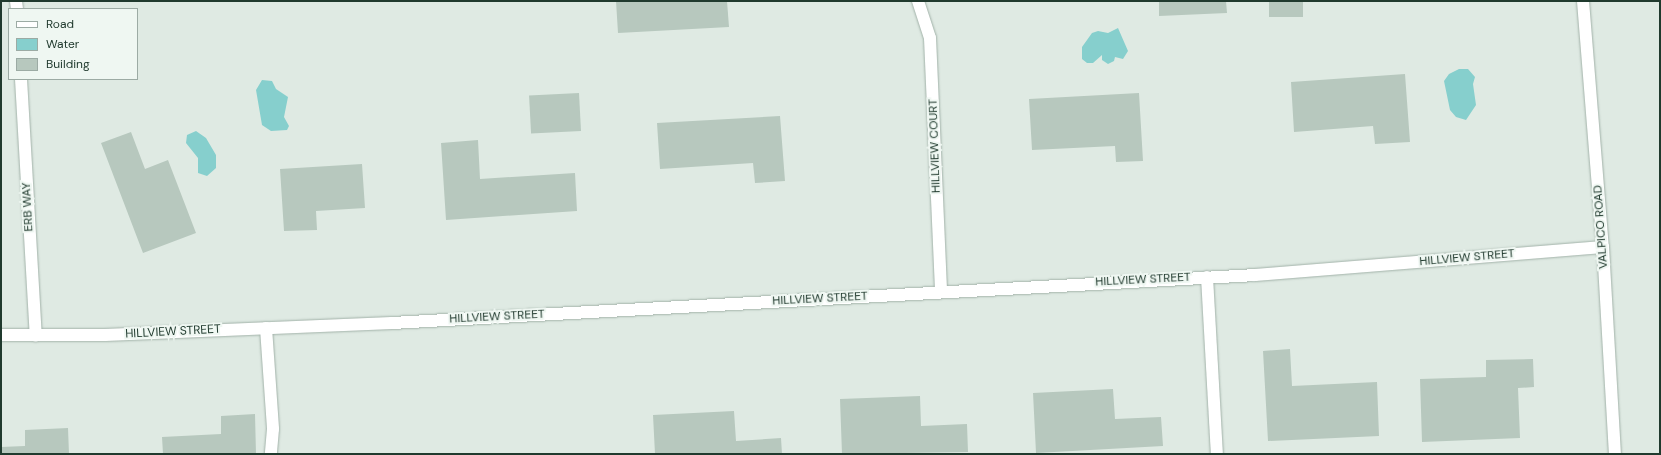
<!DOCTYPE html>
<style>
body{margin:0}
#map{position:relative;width:1661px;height:455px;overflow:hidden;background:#dfeae3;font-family:"DM Sans",sans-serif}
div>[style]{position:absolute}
.water>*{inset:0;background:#86cfcd}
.building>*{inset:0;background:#b7c8be;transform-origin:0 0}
.roads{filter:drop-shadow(0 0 1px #a2b2a9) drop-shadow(0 0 1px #a2b2a9)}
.minor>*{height:12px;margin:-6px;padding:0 6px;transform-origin:6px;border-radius:6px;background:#fff}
span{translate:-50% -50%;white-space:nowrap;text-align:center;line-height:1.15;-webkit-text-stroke:4px #eff7f2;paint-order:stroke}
.street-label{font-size:12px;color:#203a2e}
.frame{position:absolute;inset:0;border:2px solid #203a2e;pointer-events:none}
.legend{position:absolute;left:8px;top:8px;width:130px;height:72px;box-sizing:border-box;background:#eff7f2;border:1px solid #9caba4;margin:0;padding:5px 7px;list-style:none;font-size:12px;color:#203a2e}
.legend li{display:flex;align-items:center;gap:8px;height:20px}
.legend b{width:20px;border:1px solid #9caba4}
</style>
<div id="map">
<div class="water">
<div style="clip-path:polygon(1118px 28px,1128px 51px,1123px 59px,1115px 57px,1114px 61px,1108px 64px,1102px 60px,1102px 55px,1093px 63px,1087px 63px,1082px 59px,1082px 47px,1092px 33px,1098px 31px,1108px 33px)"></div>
<div style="clip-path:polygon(1459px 69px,1468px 69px,1475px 77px,1473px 84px,1476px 105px,1466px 120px,1456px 117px,1450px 110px,1444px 81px,1449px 74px)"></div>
<div style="clip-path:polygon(262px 80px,272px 81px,276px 89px,288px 97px,284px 117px,289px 126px,287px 130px,271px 131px,262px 125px,256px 90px)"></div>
<div style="clip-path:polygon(196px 131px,206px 138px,216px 155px,216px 168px,207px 176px,198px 173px,198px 158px,186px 143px,187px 135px)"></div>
</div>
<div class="building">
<div style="clip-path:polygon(616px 1px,727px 1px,729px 27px,618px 33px)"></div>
<div style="clip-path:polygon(1159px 1px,1226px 1px,1227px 13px,1159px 16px)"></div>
<div style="left:1269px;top:1px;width:34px;height:16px"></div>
<div style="clip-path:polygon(1405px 74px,1410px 142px,1375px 144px,1373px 126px,1294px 132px,1291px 82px)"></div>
<div style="left:579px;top:93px;width:38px;height:50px;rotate:87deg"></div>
<div style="clip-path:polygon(1139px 93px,1143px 161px,1116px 162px,1115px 146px,1032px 150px,1029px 99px)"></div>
<div style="clip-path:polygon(780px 116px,785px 181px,755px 183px,753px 163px,660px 169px,657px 123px)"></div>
<div style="clip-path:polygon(131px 132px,145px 169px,168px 160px,196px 233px,143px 253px,101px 143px)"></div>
<div style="clip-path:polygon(478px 140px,480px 179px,575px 173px,577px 211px,446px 220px,441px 143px)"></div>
<div style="clip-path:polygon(362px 164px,365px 208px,316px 211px,317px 230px,284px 231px,280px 169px)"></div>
<div style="clip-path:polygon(1290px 349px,1292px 386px,1377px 382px,1379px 436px,1268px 441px,1263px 351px)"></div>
<div style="clip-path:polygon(1533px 359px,1534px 387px,1518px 388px,1520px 438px,1422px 442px,1420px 379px,1486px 377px,1486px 360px)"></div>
<div style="clip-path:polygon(1113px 389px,1115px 419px,1161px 417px,1163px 446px,1036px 453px,1033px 393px)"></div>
<div style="clip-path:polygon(920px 396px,921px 426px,967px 424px,968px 452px,842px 454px,840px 399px)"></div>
<div style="clip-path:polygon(734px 411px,736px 441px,781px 438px,782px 454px,655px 454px,653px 415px)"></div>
<div style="clip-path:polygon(255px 414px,256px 454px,163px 454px,162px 437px,221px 434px,221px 416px)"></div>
<div style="clip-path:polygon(68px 428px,69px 454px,1px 454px,1px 447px,25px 446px,25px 430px)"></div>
</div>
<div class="roads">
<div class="minor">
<div style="left:16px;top:1px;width:8px;rotate:83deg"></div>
<div style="left:918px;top:1px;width:39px;rotate:72deg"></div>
<div style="left:930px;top:38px;width:254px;rotate:87.5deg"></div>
<div style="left:1583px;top:1px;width:247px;rotate:85.4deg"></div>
<div style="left:1603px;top:247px;width:207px;rotate:86.7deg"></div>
<div style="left:21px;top:79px;width:257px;rotate:86.7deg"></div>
<div style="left:1207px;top:277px;width:177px;rotate:86.8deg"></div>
<div style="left:266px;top:328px;width:101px;rotate:86deg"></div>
<div style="left:273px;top:429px;width:25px;rotate:95deg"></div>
<div style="left:1px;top:335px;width:104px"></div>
<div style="left:105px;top:335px;width:287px;rotate:-2.4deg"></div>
<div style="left:392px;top:323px;width:864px;rotate:-3.18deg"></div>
<div style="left:1255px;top:275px;width:349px;rotate:-4.6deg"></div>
</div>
</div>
<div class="street-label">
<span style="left:935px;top:146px;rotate:-92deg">HILLVIEW COURT</span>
<span style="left:28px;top:207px;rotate:-93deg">ERB WAY</span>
<span style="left:1601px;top:227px;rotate:-94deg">VALPICO ROAD</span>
<span style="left:1467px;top:258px;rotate:-5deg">HILLVIEW STREET</span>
<span style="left:1143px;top:280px;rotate:-3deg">HILLVIEW STREET</span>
<span style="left:820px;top:299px;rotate:-3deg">HILLVIEW STREET</span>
<span style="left:497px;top:317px;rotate:-3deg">HILLVIEW STREET</span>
<span style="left:173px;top:332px;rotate:-3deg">HILLVIEW STREET</span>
</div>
<div class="frame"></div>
<ul class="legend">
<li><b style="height:5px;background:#fff"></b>Road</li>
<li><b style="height:11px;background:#86cfcd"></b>Water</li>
<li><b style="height:11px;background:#b7c8be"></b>Building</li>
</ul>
</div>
